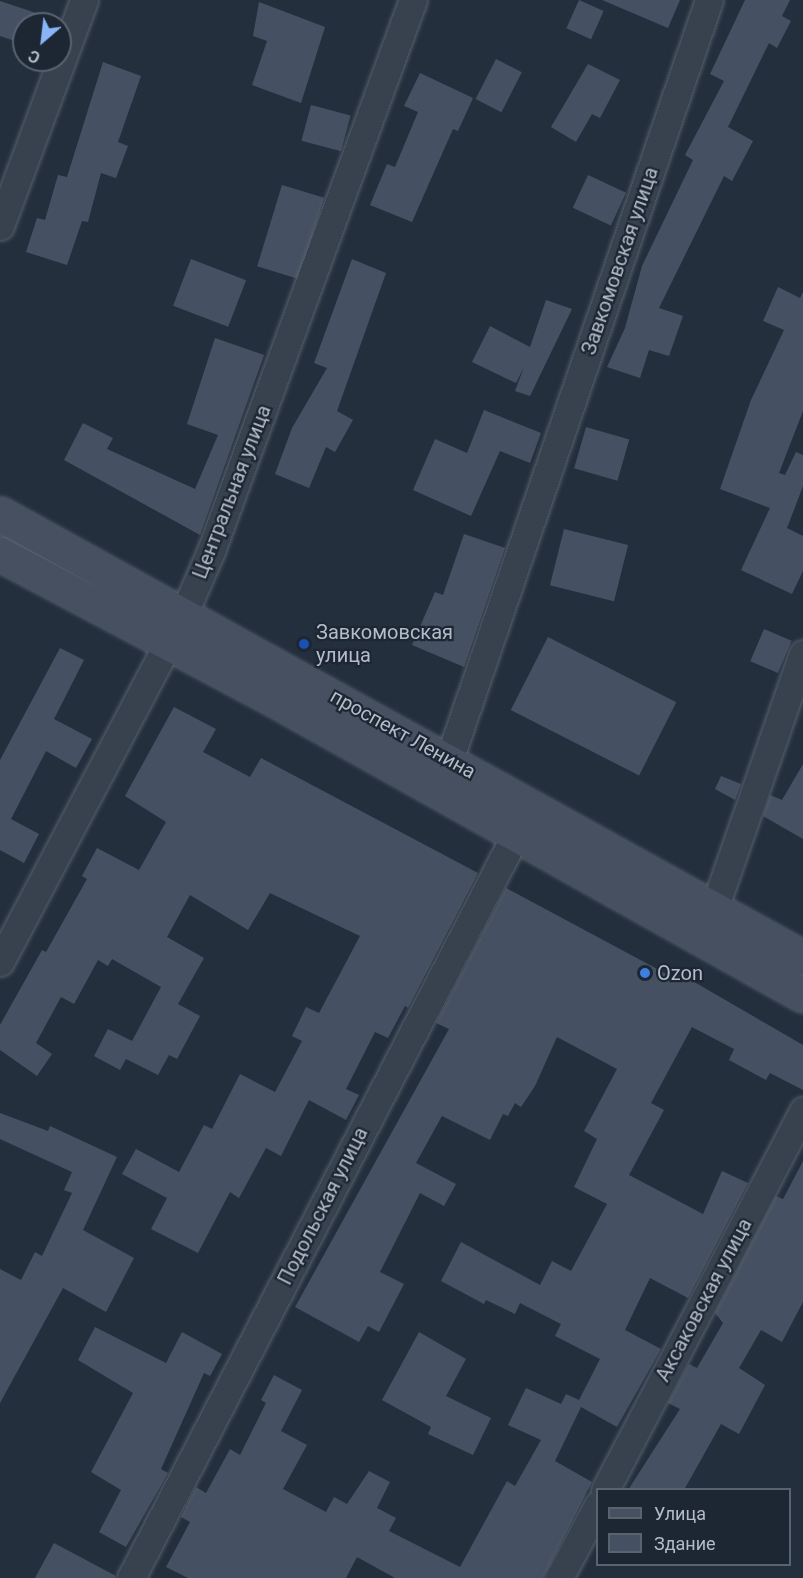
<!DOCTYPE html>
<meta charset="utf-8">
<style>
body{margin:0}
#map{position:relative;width:803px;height:1578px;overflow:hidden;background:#242f3e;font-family:Roboto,sans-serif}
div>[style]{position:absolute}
.building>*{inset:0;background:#455162;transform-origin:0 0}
.roads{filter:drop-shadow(0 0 2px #565f6c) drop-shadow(0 0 2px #565f6c)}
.minor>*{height:27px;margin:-13.5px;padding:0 13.5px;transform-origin:13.5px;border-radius:13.5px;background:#38414e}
.secondary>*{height:33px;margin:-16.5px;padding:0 16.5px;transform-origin:16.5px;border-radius:16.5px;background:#465061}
.dots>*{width:16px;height:16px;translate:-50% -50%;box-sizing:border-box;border:3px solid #1d2633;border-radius:50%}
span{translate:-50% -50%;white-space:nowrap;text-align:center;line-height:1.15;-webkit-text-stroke:4.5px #1d2633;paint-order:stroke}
.street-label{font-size:20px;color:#b4bcc9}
.poi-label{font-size:20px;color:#b4bcc9}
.left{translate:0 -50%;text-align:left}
.legend{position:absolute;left:596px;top:1488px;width:195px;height:78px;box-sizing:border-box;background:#1d2633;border:2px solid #59626f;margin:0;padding:8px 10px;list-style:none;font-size:18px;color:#b4bcc9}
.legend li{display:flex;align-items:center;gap:12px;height:30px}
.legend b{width:30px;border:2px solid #59626f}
.north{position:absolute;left:12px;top:12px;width:60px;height:60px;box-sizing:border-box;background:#1d2633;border:2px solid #59626f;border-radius:50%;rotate:208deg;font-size:16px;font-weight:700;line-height:24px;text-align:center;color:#b4bcc9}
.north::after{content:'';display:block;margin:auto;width:21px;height:27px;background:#8ab4f8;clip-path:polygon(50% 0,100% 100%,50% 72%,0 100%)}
</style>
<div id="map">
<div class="building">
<div style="left:579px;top:0;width:27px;height:31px;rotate:24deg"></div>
<div style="clip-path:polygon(602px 0,680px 0,668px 28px)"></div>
<div style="clip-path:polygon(745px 0,790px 0,782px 16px,791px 21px,777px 48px,769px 43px,728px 127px,753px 141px,732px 181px,724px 176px,659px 308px,683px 316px,669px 356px,649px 350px,640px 378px,607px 367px,625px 328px,642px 266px,693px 160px,685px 155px,724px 81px,710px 74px)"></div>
<div style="clip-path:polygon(0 1px,45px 16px,43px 24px,24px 24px,24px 44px,0 36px)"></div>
<div style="clip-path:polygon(259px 2px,325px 27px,301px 103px,252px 85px,267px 41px,253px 36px)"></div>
<div style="left:496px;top:59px;width:29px;height:45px;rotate:27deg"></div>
<div style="clip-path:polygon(103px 62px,141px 76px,118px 142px,128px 146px,116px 178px,101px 173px,88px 222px,82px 221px,67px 265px,26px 252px,37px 218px,45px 220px,58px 175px,67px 177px)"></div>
<div style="clip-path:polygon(588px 64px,620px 80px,600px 118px,592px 114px,576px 142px,551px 127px)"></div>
<div style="clip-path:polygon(420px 73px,473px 98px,458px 131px,453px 129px,412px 222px,370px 205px,387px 164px,395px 167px,418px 112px,404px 106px)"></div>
<div style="left:311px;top:105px;width:41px;height:37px;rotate:15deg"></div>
<div style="left:588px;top:175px;width:42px;height:36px;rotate:25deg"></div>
<div style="left:282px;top:185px;width:44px;height:85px;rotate:17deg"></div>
<div style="left:191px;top:259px;width:59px;height:50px;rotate:21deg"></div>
<div style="clip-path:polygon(352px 259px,386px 273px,337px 411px,353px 420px,335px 452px,326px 447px,309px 488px,275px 474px,292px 428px,327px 368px,314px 363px)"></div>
<div style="clip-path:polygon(778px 287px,800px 298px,803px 292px,803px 411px,779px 473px,785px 475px,796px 452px,803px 455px,803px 486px,787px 528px,803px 536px,803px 571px,792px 594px,741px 570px,770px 508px,720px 489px,751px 400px,784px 330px,763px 321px)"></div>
<div style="clip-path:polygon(546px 300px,572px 309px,530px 396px,515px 391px,524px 367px,516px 383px,472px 362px,490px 326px,530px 347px)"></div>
<div style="clip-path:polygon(215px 338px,264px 355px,200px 535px,64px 460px,83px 423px,113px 438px,107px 449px,195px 489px,218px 435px,187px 424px)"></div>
<div style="clip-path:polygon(484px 410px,541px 433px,530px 463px,500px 451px,471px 516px,413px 490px,435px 439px,467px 453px)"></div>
<div style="left:586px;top:427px;width:45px;height:43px;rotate:16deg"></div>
<div style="left:564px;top:529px;width:66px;height:58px;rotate:14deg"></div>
<div style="clip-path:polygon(464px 534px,505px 548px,464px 667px,412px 645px,435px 592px,443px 595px)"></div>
<div style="left:764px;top:629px;width:30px;height:35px;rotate:23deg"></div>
<div style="left:548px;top:637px;width:144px;height:82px;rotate:27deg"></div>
<div style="clip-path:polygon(60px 648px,84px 660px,54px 719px,92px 739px,76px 768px,46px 751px,11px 819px,39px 834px,24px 863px,0 850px,0 760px)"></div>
<div style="clip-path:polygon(174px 707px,216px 729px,203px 752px,250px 777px,261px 758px,478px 873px,408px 1008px,405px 1006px,388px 1038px,375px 1032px,346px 1089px,359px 1095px,346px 1120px,309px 1100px,281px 1156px,266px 1148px,239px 1198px,230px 1192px,198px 1253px,151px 1229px,167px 1198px,122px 1174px,136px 1149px,179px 1172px,204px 1125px,212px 1129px,240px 1074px,275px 1092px,302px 1041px,292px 1036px,306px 1007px,319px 1013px,360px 936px,270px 893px,248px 930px,190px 895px,167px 937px,204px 958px,178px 1004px,200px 1016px,177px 1059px,169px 1055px,158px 1075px,126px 1059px,120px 1070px,94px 1056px,108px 1029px,132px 1041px,161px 987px,112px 959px,108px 966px,98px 960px,74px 1004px,61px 997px,36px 1043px,52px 1054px,37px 1076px,0 1050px,0 1025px,42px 950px,46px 952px,87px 879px,82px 876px,97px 848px,139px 870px,166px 822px,125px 796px)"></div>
<div style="clip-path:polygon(803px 764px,803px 839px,763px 816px,770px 795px,782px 800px)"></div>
<div style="clip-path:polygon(721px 776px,741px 784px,735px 800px,715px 789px)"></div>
<div style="clip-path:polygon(506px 888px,674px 978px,677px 972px,803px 1045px,803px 1090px,770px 1073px,766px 1080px,729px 1060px,734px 1049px,692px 1027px,651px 1103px,664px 1110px,629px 1175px,703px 1214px,722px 1171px,748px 1183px,688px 1298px,650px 1278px,625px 1330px,661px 1349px,617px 1427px,581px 1407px,555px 1461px,592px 1482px,543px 1578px,395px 1578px,357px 1557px,346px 1578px,188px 1578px,166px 1567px,190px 1522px,181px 1517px,196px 1487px,206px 1493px,230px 1449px,240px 1455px,266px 1403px,261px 1400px,274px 1375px,302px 1390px,281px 1431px,307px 1445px,283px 1489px,326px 1512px,334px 1497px,347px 1504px,369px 1471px,390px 1482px,377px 1508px,396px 1518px,389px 1531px,460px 1567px,507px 1481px,515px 1486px,541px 1440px,508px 1425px,526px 1388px,561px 1404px,566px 1394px,579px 1400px,600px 1359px,555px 1336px,561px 1324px,520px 1303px,515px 1314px,486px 1300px,484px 1304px,441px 1281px,461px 1242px,540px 1285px,552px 1261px,571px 1271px,607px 1204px,574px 1187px,597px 1139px,584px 1131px,617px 1069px,557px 1037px,535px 1086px,521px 1107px,515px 1103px,508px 1116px,503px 1114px,490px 1140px,442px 1116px,416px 1163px,456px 1184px,444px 1206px,420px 1193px,380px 1272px,404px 1284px,379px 1332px,368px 1326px,359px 1342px,295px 1307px,449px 1029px,436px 1023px)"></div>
<div style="clip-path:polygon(0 1113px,48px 1131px,50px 1126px,117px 1157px,83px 1230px,134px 1258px,106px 1312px,63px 1288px,0 1403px,0 1269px,21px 1280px,35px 1252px,42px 1256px,72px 1193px,64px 1190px,72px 1172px,0 1139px)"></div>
<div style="clip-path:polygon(803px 1161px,803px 1302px,782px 1342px,761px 1330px,739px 1368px,765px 1385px,739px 1434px,721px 1424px,684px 1490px,628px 1490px,680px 1409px,668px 1403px,689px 1364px,697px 1368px,723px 1323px,715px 1313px,776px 1196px,783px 1199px)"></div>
<div style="clip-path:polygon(95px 1327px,166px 1363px,182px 1332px,222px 1354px,210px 1376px,204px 1373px,161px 1469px,168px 1473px,126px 1547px,99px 1532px,121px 1490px,91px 1472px,133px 1393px,78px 1360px)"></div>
<div style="clip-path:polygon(419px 1332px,466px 1359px,446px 1396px,491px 1418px,473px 1455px,428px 1434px,431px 1427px,382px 1400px)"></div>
<div style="clip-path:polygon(54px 1543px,116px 1576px,115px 1578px,35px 1578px)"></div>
</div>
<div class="roads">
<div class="minor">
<div style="left:0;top:226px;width:241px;rotate:-69.6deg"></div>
<div style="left:449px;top:760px;width:803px;rotate:-71.11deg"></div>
<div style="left:714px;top:909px;width:270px;rotate:-70.8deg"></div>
<div style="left:0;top:962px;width:395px;rotate:-62.2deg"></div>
<div style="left:184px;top:613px;width:68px;rotate:-66.5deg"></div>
<div style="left:211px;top:551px;width:587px;rotate:-69.87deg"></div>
<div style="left:605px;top:1490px;width:428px;rotate:-62.4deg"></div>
<div style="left:131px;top:1578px;width:838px;rotate:-62.64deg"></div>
<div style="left:559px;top:1578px;width:83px;rotate:-61.9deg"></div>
</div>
<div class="secondary">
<div style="left:0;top:514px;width:918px;rotate:28.94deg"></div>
<div style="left:0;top:554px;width:308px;rotate:27.9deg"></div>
<div style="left:272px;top:698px;width:608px;rotate:29.22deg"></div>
</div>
</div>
<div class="dots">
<div style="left:304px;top:644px;background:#1a4fb4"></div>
<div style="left:645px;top:973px;background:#3f7fe0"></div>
</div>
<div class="street-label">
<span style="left:620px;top:261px;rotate:-71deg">Завкомовская улица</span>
<span style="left:232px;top:492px;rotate:-69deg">Центральная улица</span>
<span style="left:403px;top:734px;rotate:29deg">проспект Ленина</span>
<span style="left:323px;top:1206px;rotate:-63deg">Подольская улица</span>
<span style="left:704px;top:1300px;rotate:-62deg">Аксаковская улица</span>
</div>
<div class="poi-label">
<span class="left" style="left:316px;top:644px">Завкомовская<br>улица</span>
<span class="left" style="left:657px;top:973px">Ozon</span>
</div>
<ul class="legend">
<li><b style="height:8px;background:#465061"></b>Улица</li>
<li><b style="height:16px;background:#455162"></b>Здание</li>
</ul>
<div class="north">С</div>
</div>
